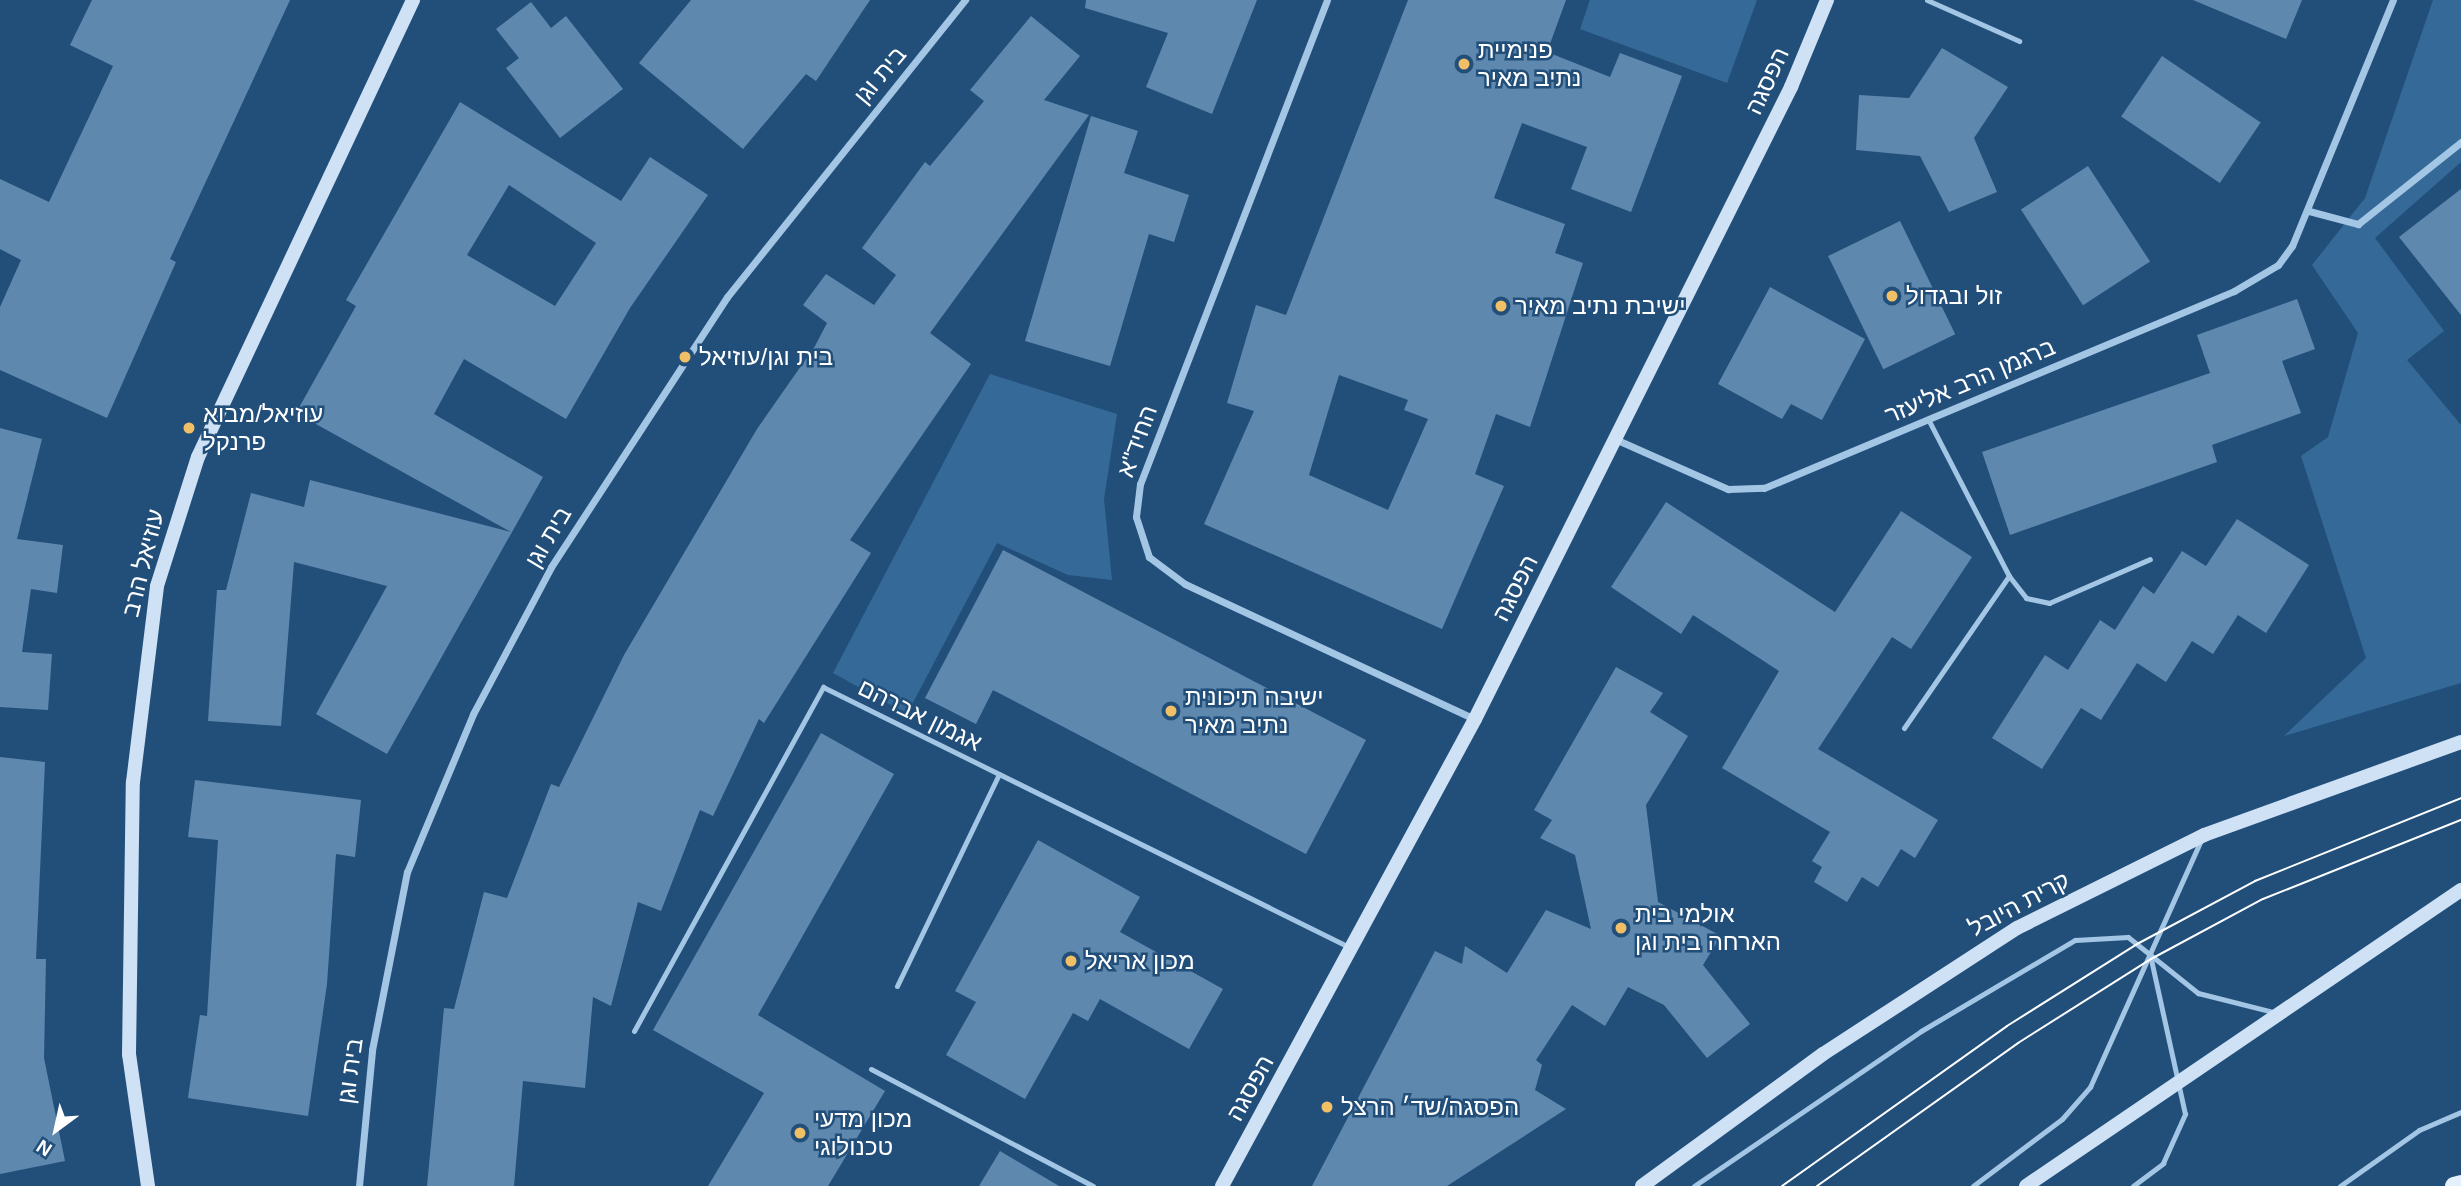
<!DOCTYPE html>
<meta charset="utf-8">
<style>
body{margin:0}
#map{position:relative;width:2461px;height:1186px;overflow:hidden;background:#224f7a;font-family:Arial,Heebo,sans-serif}
div>[style]{position:absolute}
.green>*{inset:0;background:#356998}
.building>*{inset:0;background:#5f88ae;transform-origin:0 0}
.lane>*{height:5px;margin:-2.5px;padding:0 2.5px;transform-origin:2.5px;border-radius:2.5px;background:#a4c6e5}
.street>*{height:7px;margin:-3.5px;padding:0 3.5px;transform-origin:3.5px;border-radius:3.5px;background:#a4c6e5}
.secondary>*{height:14px;margin:-7px;padding:0 7px;transform-origin:7px;border-radius:7px;background:#cee1f5}
.primary>*{height:18px;margin:-9px;padding:0 9px;transform-origin:9px;border-radius:9px;background:#e5f0fd}
.tram>*{height:2px;margin:-1px;padding:0 1px;transform-origin:1px;border-radius:1px;background:#fff}
.dots>*{width:19px;height:19px;translate:-50% -50%;box-sizing:border-box;border:4px solid #224f7a;border-radius:50%}
span{translate:-50% -50%;white-space:nowrap;text-align:center;line-height:1.15;-webkit-text-stroke:5px #224f7a;paint-order:stroke}
.poi-label{font-size:24px;color:#fff}
.left{translate:0 -50%;text-align:left}
.street-label{font-size:24px;color:#fff}
.north{position:absolute;left:21px;top:1095px;width:70px;height:70px;-webkit-text-stroke:5px #224f7a;paint-order:stroke;rotate:213deg;font-size:19px;font-weight:700;line-height:28px;text-align:center;color:#fff}
.north::after{content:'';display:block;margin:auto;width:24px;height:32px;background:#fff;clip-path:polygon(50% 0,100% 100%,50% 72%,0 100%)}
</style>
<div id="map">
<div class="green">
<div style="clip-path:polygon(1590px 0,1757px 0,1727px 83px,1580px 29px)"></div>
<div style="clip-path:polygon(2433px 0,2461px 0,2461px 162px,2375px 238px,2444px 331px,2407px 360px,2461px 425px,2461px 683px,2284px 736px,2366px 658px,2301px 456px,2328px 437px,2358px 333px,2312px 265px,2365px 198px)"></div>
<div style="clip-path:polygon(990px 374px,1117px 414px,1104px 499px,1112px 580px,1068px 575px,997px 543px,907px 714px,833px 673px)"></div>
</div>
<div class="building">
<div style="clip-path:polygon(92px 0,290px 0,170px 259px,176px 262px,107px 418px,0 370px,0 307px,21px 260px,0 249px,0 179px,49px 202px,113px 66px,70px 45px)"></div>
<div style="clip-path:polygon(691px 0,870px 0,816px 81px,806px 74px,743px 149px,639px 63px)"></div>
<div style="clip-path:polygon(1086px 0,1257px 0,1212px 114px,1146px 87px,1168px 33px,1085px 8px)"></div>
<div style="clip-path:polygon(evenodd,1408px 0,1566px 0,1547px 52px,1610px 77px,1620px 53px,1682px 76px,1631px 212px,1571px 189px,1587px 147px,1522px 123px,1494px 198px,1565px 224px,1555px 253px,1583px 263px,1530px 427px,1496px 414px,1475px 474px,1504px 486px,1442px 629px,1204px 524px,1254px 411px,1227px 403px,1256px 305px,1286px 315px,1408px 0,1339px 375px,1408px 400px,1404px 410px,1428px 419px,1388px 510px,1309px 475px,1339px 375px)"></div>
<div style="clip-path:polygon(2193px 0,2302px 0,2286px 39px)"></div>
<div style="clip-path:polygon(531px 2px,551px 28px,566px 16px,623px 89px,560px 138px,506px 68px,519px 58px,496px 29px)"></div>
<div style="clip-path:polygon(1031px 16px,1080px 56px,1044px 100px,1089px 115px,930px 333px,971px 364px,850px 540px,871px 553px,764px 723px,759px 719px,713px 816px,700px 810px,661px 911px,638px 902px,611px 1006px,593px 997px,585px 1088px,523px 1081px,514px 1186px,427px 1186px,444px 1008px,454px 1009px,484px 892px,507px 898px,551px 784px,559px 787px,624px 655px,757px 429px,815px 346px,827px 323px,803px 305px,826px 274px,874px 305px,896px 275px,862px 248px,925px 162px,930px 166px,984px 101px,970px 90px)"></div>
<div style="clip-path:polygon(1942px 48px,2008px 87px,1974px 138px,1997px 192px,1949px 212px,1920px 156px,1856px 150px,1859px 95px,1909px 98px)"></div>
<div style="left:2162px;top:56px;width:119px;height:73px;rotate:34deg"></div>
<div style="clip-path:polygon(evenodd,460px 102px,621px 201px,650px 157px,708px 195px,630px 308px,566px 419px,464px 359px,434px 414px,543px 477px,387px 754px,316px 714px,387px 586px,294px 562px,281px 726px,208px 721px,217px 590px,226px 590px,251px 493px,304px 507px,310px 480px,511px 532px,296px 413px,356px 306px,346px 300px,460px 102px,509px 185px,596px 243px,555px 306px,467px 255px,509px 185px)"></div>
<div style="clip-path:polygon(1091px 116px,1138px 131px,1124px 173px,1189px 195px,1174px 242px,1149px 234px,1110px 366px,1025px 341px)"></div>
<div style="left:2088px;top:166px;width:114px;height:80px;rotate:57deg"></div>
<div style="clip-path:polygon(2461px 189px,2461px 315px,2399px 237px)"></div>
<div style="left:1900px;top:221px;width:126px;height:80px;rotate:64deg"></div>
<div style="clip-path:polygon(1770px 287px,1865px 339px,1822px 420px,1791px 404px,1782px 419px,1718px 384px)"></div>
<div style="clip-path:polygon(2297px 299px,2315px 349px,2282px 361px,2301px 413px,2212px 445px,2217px 462px,2010px 535px,1982px 452px,2210px 373px,2197px 335px)"></div>
<div style="clip-path:polygon(0 428px,42px 439px,17px 539px,63px 545px,57px 593px,31px 589px,22px 652px,52px 654px,48px 710px,0 707px)"></div>
<div style="clip-path:polygon(1666px 502px,1835px 612px,1901px 511px,1972px 557px,1911px 649px,1892px 637px,1818px 749px,1938px 820px,1915px 858px,1901px 849px,1878px 887px,1862px 877px,1847px 902px,1814px 882px,1822px 867px,1812px 861px,1830px 832px,1722px 768px,1779px 671px,1693px 615px,1681px 634px,1611px 587px)"></div>
<div style="clip-path:polygon(2237px 519px,2309px 565px,2266px 633px,2238px 615px,2213px 654px,2192px 641px,2166px 682px,2137px 663px,2101px 720px,2081px 708px,2042px 769px,1992px 738px,2045px 655px,2068px 670px,2100px 620px,2115px 630px,2143px 586px,2154px 594px,2182px 551px,2206px 566px)"></div>
<div style="clip-path:polygon(1003px 550px,1366px 740px,1306px 854px,993px 690px,976px 724px,925px 698px)"></div>
<div style="clip-path:polygon(1616px 667px,1663px 693px,1650px 712px,1688px 736px,1646px 805px,1658px 902px,1721px 936px,1703px 965px,1750px 1024px,1707px 1058px,1664px 1005px,1628px 987px,1605px 1026px,1572px 1005px,1536px 1060px,1542px 1065px,1535px 1090px,1566px 1109px,1447px 1186px,1312px 1186px,1435px 951px,1462px 964px,1465px 946px,1507px 973px,1546px 910px,1591px 929px,1575px 855px,1540px 838px,1552px 820px,1534px 810px)"></div>
<div style="clip-path:polygon(821px 733px,894px 774px,758px 1015px,885px 1091px,828px 1186px,708px 1186px,764px 1093px,653px 1030px)"></div>
<div style="clip-path:polygon(0 757px,45px 762px,36px 959px,46px 959px,44px 1058px,65px 1161px,0 1174px)"></div>
<div style="clip-path:polygon(195px 780px,361px 800px,355px 857px,336px 854px,327px 984px,308px 1116px,188px 1098px,200px 1015px,207px 1016px,218px 840px,188px 837px)"></div>
<div style="clip-path:polygon(1038px 840px,1140px 897px,1120px 932px,1223px 989px,1189px 1049px,1100px 999px,1088px 1021px,1073px 1013px,1025px 1099px,946px 1055px,976px 1002px,955px 991px)"></div>
<div style="clip-path:polygon(1000px 1151px,1059px 1186px,979px 1186px)"></div>
</div>
<div class="lane">
<div style="left:1927px;top:0;width:101px;rotate:24deg"></div>
<div style="left:2009px;top:576px;width:28px;rotate:52deg"></div>
<div style="left:2026px;top:598px;width:24px;rotate:12deg"></div>
<div style="left:2049px;top:603px;width:110px;rotate:-23.5deg"></div>
<div style="left:1904px;top:728px;width:185px;rotate:-55.4deg"></div>
<div style="left:2009px;top:576px;width:177px;rotate:-117.3deg"></div>
<div style="left:897px;top:986px;width:235px;rotate:-64.3deg"></div>
<div style="left:634px;top:1031px;width:393px;rotate:-61.2deg"></div>
<div style="left:823px;top:687px;width:589px;rotate:26.3deg"></div>
<div style="left:871px;top:1069px;width:251px;rotate:27.8deg"></div>
<div style="left:1694px;top:1186px;width:275px;rotate:-34.3deg"></div>
<div style="left:1921px;top:1031px;width:179px;rotate:-30.6deg"></div>
<div style="left:2075px;top:940px;width:53px;rotate:-3.2deg"></div>
<div style="left:2128px;top:937px;width:90px;rotate:38.7deg"></div>
<div style="left:2198px;top:993px;width:77px;rotate:14.2deg"></div>
<div style="left:1973px;top:1186px;width:111px;rotate:-37deg"></div>
<div style="left:2062px;top:1119px;width:43px;rotate:-48.8deg"></div>
<div style="left:2090px;top:1087px;width:269px;rotate:-65.8deg"></div>
<div style="left:2133px;top:1186px;width:38px;rotate:-37deg"></div>
<div style="left:2163px;top:1163px;width:54px;rotate:-65.8deg"></div>
<div style="left:2185px;top:1114px;width:159px;rotate:-102.4deg"></div>
<div style="left:2340px;top:1186px;width:97px;rotate:-35.3deg"></div>
<div style="left:2419px;top:1130px;width:46px;rotate:-23.2deg"></div>
</div>
<div class="street">
<div style="left:1327px;top:0;width:519px;rotate:111.12deg"></div>
<div style="left:1140px;top:484px;width:33px;rotate:97deg"></div>
<div style="left:1136px;top:517px;width:42px;rotate:72deg"></div>
<div style="left:1149px;top:557px;width:45px;rotate:36.9deg"></div>
<div style="left:1185px;top:584px;width:320px;rotate:25deg"></div>
<div style="left:2309px;top:211px;width:51px;rotate:14.9deg"></div>
<div style="left:2358px;top:224px;width:132px;rotate:-38.5deg"></div>
<div style="left:1615px;top:439px;width:124px;rotate:23.9deg"></div>
<div style="left:1728px;top:489px;width:36px;rotate:-2deg"></div>
<div style="left:1764px;top:488px;width:510px;rotate:-22.74deg"></div>
<div style="left:2234px;top:291px;width:51px;rotate:-30.6deg"></div>
<div style="left:2278px;top:265px;width:24px;rotate:-54deg"></div>
<div style="left:2292px;top:246px;width:266px;rotate:-67.7deg"></div>
<div style="left:359px;top:1186px;width:137px;rotate:-84.5deg"></div>
<div style="left:372px;top:1050px;width:181px;rotate:-78.9deg"></div>
<div style="left:407px;top:872px;width:171px;rotate:-67.3deg"></div>
<div style="left:473px;top:714px;width:166px;rotate:-62deg"></div>
<div style="left:551px;top:567px;width:322px;rotate:-56.9deg"></div>
<div style="left:727px;top:297px;width:381px;rotate:-51.3deg"></div>
</div>
<div class="secondary">
<div style="left:148px;top:1186px;width:133px;rotate:-98.2deg"></div>
<div style="left:129px;top:1054px;width:272px;rotate:-89.2deg"></div>
<div style="left:133px;top:782px;width:197px;rotate:-83deg"></div>
<div style="left:157px;top:586px;width:135px;rotate:-72.4deg"></div>
<div style="left:198px;top:457px;width:505px;rotate:-64.8deg"></div>
<div style="left:1222px;top:1186px;width:531px;rotate:-61.55deg"></div>
<div style="left:1475px;top:719px;width:707px;rotate:-63.43deg"></div>
<div style="left:1791px;top:87px;width:94px;rotate:-67.5deg"></div>
<div style="left:1642px;top:1186px;width:224px;rotate:-36.1deg"></div>
<div style="left:1823px;top:1054px;width:231px;rotate:-33deg"></div>
<div style="left:2017px;top:928px;width:209px;rotate:-26.4deg"></div>
<div style="left:2204px;top:835px;width:273px;rotate:-19.9deg"></div>
<div style="left:2026px;top:1186px;width:526px;rotate:-34.23deg"></div>
</div>
<div class="primary">
<div style="left:2454px;top:1186px;width:7px;rotate:-16deg"></div>
</div>
<div class="tram">
<div style="left:1782px;top:1186px;width:276px;rotate:-35.4deg"></div>
<div style="left:2007px;top:1026px;width:156px;rotate:-32.2deg"></div>
<div style="left:2139px;top:943px;width:132px;rotate:-28.1deg"></div>
<div style="left:2255px;top:881px;width:222px;rotate:-21.9deg"></div>
<div style="left:1817px;top:1186px;width:247px;rotate:-35.4deg"></div>
<div style="left:2018px;top:1043px;width:157px;rotate:-32.3deg"></div>
<div style="left:2151px;top:959px;width:127px;rotate:-28.2deg"></div>
<div style="left:2263px;top:899px;width:213px;rotate:-21.8deg"></div>
</div>
<div class="dots">
<div style="left:1464px;top:64px;background:#f1bf66"></div>
<div style="left:1892px;top:296px;background:#f1bf66"></div>
<div style="left:1501px;top:306px;background:#f1bf66"></div>
<div style="left:685px;top:357px;background:#f1bf66"></div>
<div style="left:189px;top:428px;background:#f1bf66"></div>
<div style="left:1171px;top:711px;background:#f1bf66"></div>
<div style="left:1621px;top:928px;background:#f1bf66"></div>
<div style="left:1071px;top:961px;background:#f1bf66"></div>
<div style="left:1327px;top:1107px;background:#f1bf66"></div>
<div style="left:800px;top:1133px;background:#f1bf66"></div>
</div>
<div class="poi-label">
<span class="left" style="left:1478px;top:64px">פנימיית<br>נתיב מאיר</span>
<span class="left" style="left:1906px;top:296px">זול ובגדול</span>
<span class="left" style="left:1515px;top:306px">ישיבת נתיב מאיר</span>
<span class="left" style="left:699px;top:357px">בית וגן/עוזיאל</span>
<span class="left" style="left:203px;top:428px">עוזיאל/מבוא<br>פרנקל</span>
<span class="left" style="left:1185px;top:711px">ישיבה תיכונית<br>נתיב מאיר</span>
<span class="left" style="left:1635px;top:928px">אולמי בית<br>הארחה בית וגן</span>
<span class="left" style="left:1085px;top:961px">מכון אריאל</span>
<span class="left" style="left:1341px;top:1107px">הפסגה/שד׳ הרצל</span>
<span class="left" style="left:814px;top:1133px">מכון מדעי<br>טכנולוגי</span>
</div>
<div class="street-label">
<span style="left:880px;top:75px;rotate:-50deg">בית וגן</span>
<span style="left:1767px;top:81px;rotate:-65deg">הפסגה</span>
<span style="left:1970px;top:381px;rotate:-23deg">ברגמן הרב אליעזר</span>
<span style="left:1137px;top:441px;rotate:-70deg">החיד"א</span>
<span style="left:548px;top:537px;rotate:-59deg">בית וגן</span>
<span style="left:143px;top:563px;rotate:-76deg">עוזיאל הרב</span>
<span style="left:1515px;top:588px;rotate:-63deg">הפסגה</span>
<span style="left:920px;top:715px;rotate:26deg">אגמון אברהם</span>
<span style="left:2019px;top:904px;rotate:-28deg">קרית היובל</span>
<span style="left:350px;top:1071px;rotate:-82deg">בית וגן</span>
<span style="left:1250px;top:1088px;rotate:-61deg">הפסגה</span>
</div>
<div class="north">N</div>
</div>
